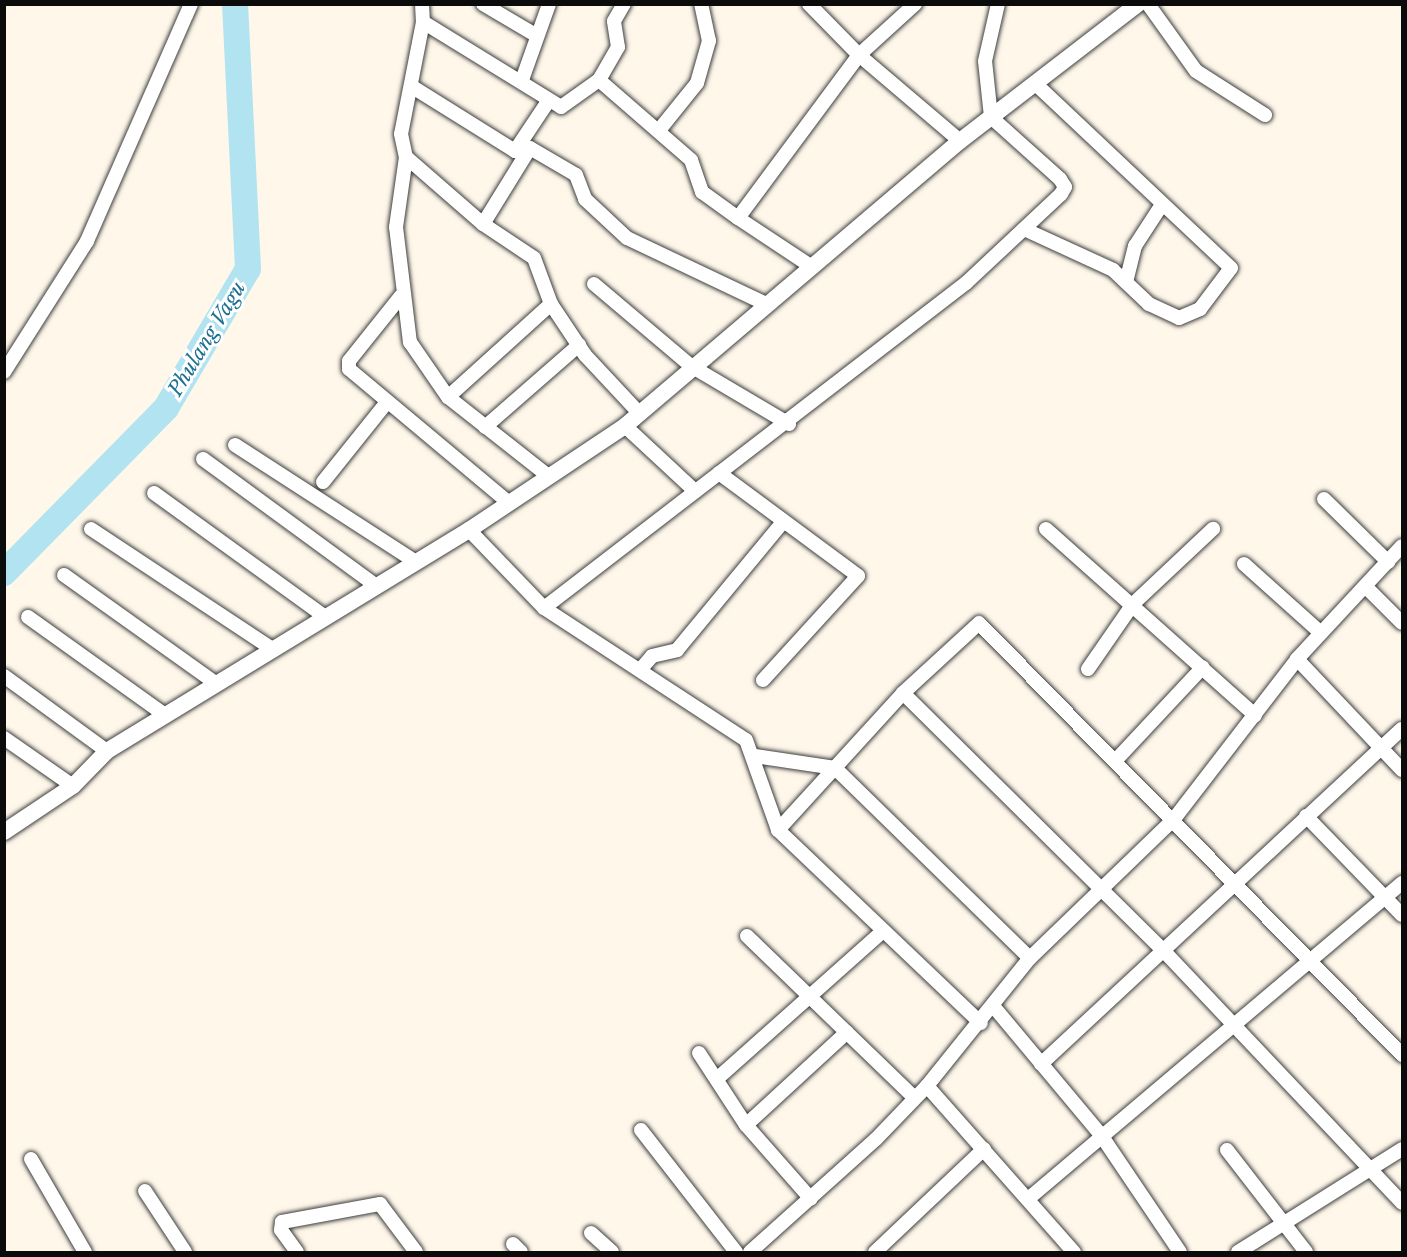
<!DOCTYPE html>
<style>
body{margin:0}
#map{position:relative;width:1407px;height:1257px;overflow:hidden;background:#fef7ea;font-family:"Libre Baskerville",serif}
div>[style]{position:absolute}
.river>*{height:26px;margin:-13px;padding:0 13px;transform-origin:13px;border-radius:13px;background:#b2e3f1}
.roads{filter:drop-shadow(0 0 2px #3e3e3e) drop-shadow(0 0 2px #3e3e3e)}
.minor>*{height:14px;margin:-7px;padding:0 7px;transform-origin:7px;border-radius:7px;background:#fff}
.tertiary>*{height:16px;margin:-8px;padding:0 8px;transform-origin:8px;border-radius:8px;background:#fff}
span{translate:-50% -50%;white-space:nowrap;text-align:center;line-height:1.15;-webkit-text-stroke:6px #fff;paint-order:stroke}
.water-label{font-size:20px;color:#1e7193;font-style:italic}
.frame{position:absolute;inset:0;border:6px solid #0b0b0b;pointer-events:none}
</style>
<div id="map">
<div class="river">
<div style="left:4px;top:573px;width:231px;rotate:-45.5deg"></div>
<div style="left:166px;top:408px;width:161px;rotate:-59.5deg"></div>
<div style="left:248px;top:269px;width:265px;rotate:-92.8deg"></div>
</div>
<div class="roads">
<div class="minor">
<div style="left:422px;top:4px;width:18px;rotate:87deg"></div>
<div style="left:423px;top:22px;width:162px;rotate:31.6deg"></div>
<div style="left:561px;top:107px;width:47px;rotate:-35.4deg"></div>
<div style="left:599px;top:80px;width:122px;rotate:41deg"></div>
<div style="left:691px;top:160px;width:34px;rotate:71deg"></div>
<div style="left:702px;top:192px;width:44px;rotate:35.8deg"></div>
<div style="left:738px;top:218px;width:203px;rotate:-53.4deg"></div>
<div style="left:859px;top:55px;width:76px;rotate:-42.3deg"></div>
<div style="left:483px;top:4px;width:59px;rotate:30.5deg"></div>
<div style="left:809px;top:4px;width:71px;rotate:45.6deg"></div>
<div style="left:859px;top:55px;width:133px;rotate:40.4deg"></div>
<div style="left:1148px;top:4px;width:82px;rotate:54.4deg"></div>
<div style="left:1196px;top:71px;width:82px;rotate:32.5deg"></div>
<div style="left:423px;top:22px;width:114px;rotate:101.1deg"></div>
<div style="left:401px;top:134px;width:24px;rotate:78deg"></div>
<div style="left:406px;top:157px;width:102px;rotate:41deg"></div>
<div style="left:483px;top:224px;width:61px;rotate:33.7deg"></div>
<div style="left:534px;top:258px;width:49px;rotate:69.7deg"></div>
<div style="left:551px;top:304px;width:61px;rotate:56.3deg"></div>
<div style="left:585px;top:355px;width:79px;rotate:47deg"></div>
<div style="left:522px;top:80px;width:81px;rotate:-70.4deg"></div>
<div style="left:599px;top:80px;width:38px;rotate:-60deg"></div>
<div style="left:618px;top:47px;width:26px;rotate:-99deg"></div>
<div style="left:614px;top:21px;width:20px;rotate:-60deg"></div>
<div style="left:411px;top:86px;width:123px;rotate:32deg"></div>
<div style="left:515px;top:151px;width:15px;rotate:-11deg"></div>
<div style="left:660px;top:129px;width:59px;rotate:-51.2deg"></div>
<div style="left:697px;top:83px;width:44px;rotate:-74.1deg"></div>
<div style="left:709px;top:41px;width:38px;rotate:-102deg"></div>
<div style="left:515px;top:151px;width:61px;rotate:-56.3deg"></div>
<div style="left:406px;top:157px;width:71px;rotate:98.1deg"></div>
<div style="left:396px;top:227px;width:116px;rotate:83.1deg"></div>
<div style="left:410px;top:342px;width:67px;rotate:55.4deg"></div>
<div style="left:448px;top:397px;width:126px;rotate:38.2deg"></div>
<div style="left:738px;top:218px;width:89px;rotate:33.5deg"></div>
<div style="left:483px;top:224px;width:89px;rotate:-58.3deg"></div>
<div style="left:530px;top:148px;width:53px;rotate:30.4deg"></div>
<div style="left:576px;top:175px;width:26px;rotate:69deg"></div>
<div style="left:585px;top:199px;width:57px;rotate:42.9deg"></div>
<div style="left:627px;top:238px;width:156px;rotate:25.4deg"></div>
<div style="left:1024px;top:229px;width:98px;rotate:24.7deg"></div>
<div style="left:1113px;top:270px;width:50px;rotate:43.4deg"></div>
<div style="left:1149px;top:304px;width:33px;rotate:25deg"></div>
<div style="left:1179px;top:318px;width:23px;rotate:-23deg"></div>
<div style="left:1200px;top:309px;width:51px;rotate:-52.9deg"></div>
<div style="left:1231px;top:268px;width:270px;rotate:-136.7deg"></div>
<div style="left:1126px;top:282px;width:37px;rotate:-76deg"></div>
<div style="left:1135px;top:246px;width:48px;rotate:-57deg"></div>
<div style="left:594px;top:284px;width:127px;rotate:40.2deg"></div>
<div style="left:691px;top:366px;width:114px;rotate:30.6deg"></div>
<div style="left:401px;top:296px;width:83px;rotate:128.7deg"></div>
<div style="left:349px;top:361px;width:8px;rotate:90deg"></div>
<div style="left:349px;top:369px;width:207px;rotate:39.9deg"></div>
<div style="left:4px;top:372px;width:155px;rotate:-57.6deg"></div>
<div style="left:87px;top:241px;width:259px;rotate:-66.3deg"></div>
<div style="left:448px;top:397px;width:139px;rotate:-42.1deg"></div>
<div style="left:625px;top:426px;width:96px;rotate:42.9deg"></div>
<div style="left:485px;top:427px;width:125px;rotate:-41.1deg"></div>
<div style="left:235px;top:445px;width:213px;rotate:32.9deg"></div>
<div style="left:203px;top:459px;width:213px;rotate:36.2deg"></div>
<div style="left:719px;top:473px;width:173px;rotate:36.5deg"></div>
<div style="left:858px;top:576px;width:141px;rotate:132.4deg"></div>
<div style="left:323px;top:482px;width:102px;rotate:-51.3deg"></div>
<div style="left:154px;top:493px;width:210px;rotate:35.9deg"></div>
<div style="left:1324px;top:499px;width:90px;rotate:44.5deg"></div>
<div style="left:91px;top:529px;width:219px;rotate:33.5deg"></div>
<div style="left:1046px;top:529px;width:280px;rotate:41.7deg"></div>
<div style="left:469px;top:530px;width:108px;rotate:46.1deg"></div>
<div style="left:544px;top:608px;width:241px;rotate:33.2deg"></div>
<div style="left:746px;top:740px;width:96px;rotate:70.4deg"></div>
<div style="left:778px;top:830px;width:280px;rotate:43.6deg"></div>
<div style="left:1244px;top:564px;width:103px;rotate:41.9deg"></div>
<div style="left:64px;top:575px;width:184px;rotate:35.5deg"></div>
<div style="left:1365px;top:586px;width:52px;rotate:45deg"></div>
<div style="left:544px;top:608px;width:533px;rotate:-37.6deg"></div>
<div style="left:966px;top:283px;width:130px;rotate:-43.1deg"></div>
<div style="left:1061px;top:194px;width:8px;rotate:-60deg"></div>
<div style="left:1065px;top:187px;width:9px;rotate:-122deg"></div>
<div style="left:1060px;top:179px;width:93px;rotate:-138.1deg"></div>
<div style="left:991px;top:117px;width:56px;rotate:-96.1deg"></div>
<div style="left:985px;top:61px;width:58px;rotate:-77.2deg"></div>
<div style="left:28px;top:617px;width:168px;rotate:35.6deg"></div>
<div style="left:1297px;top:659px;width:153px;rotate:46.6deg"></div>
<div style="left:1088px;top:669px;width:79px;rotate:-55.3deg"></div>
<div style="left:1133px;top:604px;width:110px;rotate:-43.2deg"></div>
<div style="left:640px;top:670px;width:18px;rotate:-49deg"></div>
<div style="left:652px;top:656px;width:26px;rotate:-13deg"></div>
<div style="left:677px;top:650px;width:166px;rotate:-50.4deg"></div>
<div style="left:4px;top:676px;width:127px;rotate:36.1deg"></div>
<div style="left:903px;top:693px;width:363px;rotate:44.7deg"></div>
<div style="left:1161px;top:948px;width:351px;rotate:46.6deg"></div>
<div style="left:4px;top:738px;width:84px;rotate:34.8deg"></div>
<div style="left:755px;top:756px;width:81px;rotate:8.5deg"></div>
<div style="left:835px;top:768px;width:272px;rotate:44.3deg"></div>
<div style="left:1116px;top:760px;width:127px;rotate:-46.9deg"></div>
<div style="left:1306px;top:816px;width:138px;rotate:45.9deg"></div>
<div style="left:778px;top:830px;width:185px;rotate:-47.6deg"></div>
<div style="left:903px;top:693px;width:103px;rotate:-42.6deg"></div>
<div style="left:979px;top:623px;width:605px;rotate:45.6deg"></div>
<div style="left:747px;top:936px;width:232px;rotate:44deg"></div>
<div style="left:994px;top:1007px;width:167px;rotate:50.1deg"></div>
<div style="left:1101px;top:1135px;width:141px;rotate:56deg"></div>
<div style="left:699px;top:1053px;width:86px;rotate:56.9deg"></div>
<div style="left:746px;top:1125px;width:98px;rotate:48.7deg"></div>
<div style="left:1041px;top:1064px;width:492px;rotate:-42.9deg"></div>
<div style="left:719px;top:1077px;width:220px;rotate:-41.7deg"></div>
<div style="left:927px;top:1086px;width:222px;rotate:48.5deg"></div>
<div style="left:746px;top:1125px;width:137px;rotate:-42.6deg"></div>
<div style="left:641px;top:1130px;width:155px;rotate:52.1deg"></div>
<div style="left:1227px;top:1150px;width:129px;rotate:52.2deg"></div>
<div style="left:31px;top:1159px;width:108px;rotate:59.9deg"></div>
<div style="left:145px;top:1191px;width:73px;rotate:56.7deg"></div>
<div style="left:1028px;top:1199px;width:490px;rotate:-40.2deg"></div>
<div style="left:591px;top:1233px;width:28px;rotate:42deg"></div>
<div style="left:513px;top:1244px;width:11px;rotate:45deg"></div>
<div style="left:297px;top:1252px;width:27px;rotate:-126deg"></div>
<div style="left:281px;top:1230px;width:8px;rotate:-83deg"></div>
<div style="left:282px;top:1222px;width:100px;rotate:-10.4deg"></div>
<div style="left:380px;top:1204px;width:60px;rotate:53.1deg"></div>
<div style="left:750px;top:1252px;width:169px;rotate:-41.9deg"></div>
<div style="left:876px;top:1139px;width:74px;rotate:-46.1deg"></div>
<div style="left:927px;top:1086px;width:164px;rotate:-51.2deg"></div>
<div style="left:1030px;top:958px;width:200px;rotate:-44deg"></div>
<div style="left:1174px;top:819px;width:202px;rotate:-52.4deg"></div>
<div style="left:1297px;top:659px;width:154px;rotate:-47.1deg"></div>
<div style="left:875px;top:1252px;width:150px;rotate:-43.4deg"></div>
<div style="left:1238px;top:1252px;width:194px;rotate:-32.1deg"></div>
</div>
<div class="tertiary">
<div style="left:4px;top:832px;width:83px;rotate:-33.7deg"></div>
<div style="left:73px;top:786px;width:49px;rotate:-45.8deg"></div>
<div style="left:107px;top:751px;width:424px;rotate:-31.4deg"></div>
<div style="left:469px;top:530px;width:187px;rotate:-33.7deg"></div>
<div style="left:625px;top:426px;width:440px;rotate:-40.4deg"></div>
<div style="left:960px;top:141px;width:225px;rotate:-37.6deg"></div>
</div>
</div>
<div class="water-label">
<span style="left:207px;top:339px;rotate:-59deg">Phulang Vagu</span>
</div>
<div class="frame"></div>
</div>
